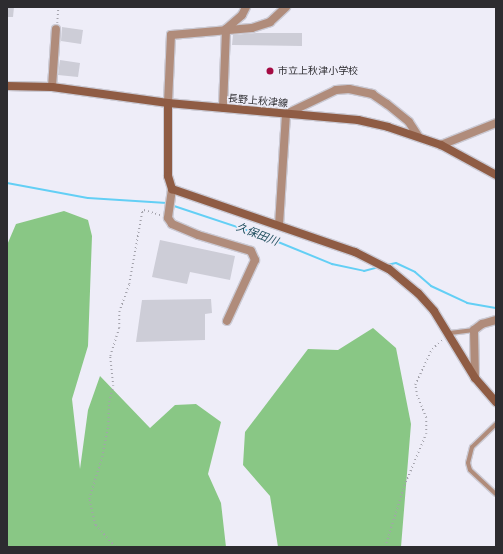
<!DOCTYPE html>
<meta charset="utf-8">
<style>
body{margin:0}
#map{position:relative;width:503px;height:554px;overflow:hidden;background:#eeedf8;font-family:"Roboto Condensed","Noto Sans JP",sans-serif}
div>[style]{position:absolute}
.forest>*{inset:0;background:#89c785}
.stream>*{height:2px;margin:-1px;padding:0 1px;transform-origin:1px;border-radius:1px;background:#63cff5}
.building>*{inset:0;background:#cdcdd7}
.path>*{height:1.5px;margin-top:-0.75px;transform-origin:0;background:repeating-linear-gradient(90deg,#a3a2ab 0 1px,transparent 0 4px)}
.roads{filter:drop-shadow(1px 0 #cbcad4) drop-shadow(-1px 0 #cbcad4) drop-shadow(0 1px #cbcad4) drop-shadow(0 -1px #cbcad4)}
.lane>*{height:4px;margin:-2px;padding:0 2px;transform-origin:2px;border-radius:2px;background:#b08c7b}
.street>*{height:8px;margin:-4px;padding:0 4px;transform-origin:4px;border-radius:4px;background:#b08c7b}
.secondary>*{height:8px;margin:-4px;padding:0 4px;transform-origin:4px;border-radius:4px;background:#8f5c44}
.dots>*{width:11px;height:11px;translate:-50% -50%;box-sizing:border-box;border:2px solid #eeedf8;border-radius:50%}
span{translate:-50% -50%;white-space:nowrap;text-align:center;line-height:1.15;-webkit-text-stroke:3px #eeedf8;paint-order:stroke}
.poi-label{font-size:10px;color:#2d2c30}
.left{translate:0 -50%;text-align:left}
.street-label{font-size:10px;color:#2d2c30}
.water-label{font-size:11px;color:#1e4d5d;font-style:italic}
.frame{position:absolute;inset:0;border:8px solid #2d2c30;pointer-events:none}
</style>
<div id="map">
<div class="forest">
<i style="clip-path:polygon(64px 211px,88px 220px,92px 236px,88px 346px,72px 399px,80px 469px,88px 410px,100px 376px,150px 428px,175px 405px,196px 404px,221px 422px,208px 474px,221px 503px,226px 547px,7px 547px,7px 245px,16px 224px)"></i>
<i style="clip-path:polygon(373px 328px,396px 348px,411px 424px,401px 547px,278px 547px,270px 496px,243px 465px,245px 432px,308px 349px,338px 350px)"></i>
</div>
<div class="stream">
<i style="left:7px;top:183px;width:82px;rotate:10.5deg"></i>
<i style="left:88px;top:198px;width:79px;rotate:3.6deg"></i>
<i style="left:171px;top:205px;width:95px;rotate:18.4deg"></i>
<i style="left:261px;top:235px;width:77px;rotate:22.2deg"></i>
<i style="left:332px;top:264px;width:33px;rotate:12deg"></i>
<i style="left:364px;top:271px;width:16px;rotate:-15deg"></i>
<i style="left:387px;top:265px;width:9px;rotate:-13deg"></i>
<i style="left:396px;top:263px;width:21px;rotate:25deg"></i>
<i style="left:415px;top:272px;width:21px;rotate:41deg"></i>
<i style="left:431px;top:286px;width:40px;rotate:25deg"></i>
<i style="left:467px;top:303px;width:29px;rotate:10deg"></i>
</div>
<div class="building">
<i style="clip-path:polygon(7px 7px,14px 7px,13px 17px,7px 17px)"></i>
<i style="clip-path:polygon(62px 27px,83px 30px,81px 44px,61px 41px)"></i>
<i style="clip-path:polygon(256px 33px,302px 33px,302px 46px,232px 45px,233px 35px)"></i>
<i style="clip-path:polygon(60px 60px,80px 63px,78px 77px,58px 75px)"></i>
<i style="clip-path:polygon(160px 240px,235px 256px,230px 280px,190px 272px,187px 284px,152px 277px)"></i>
<i style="clip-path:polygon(211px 299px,212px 313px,205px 314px,205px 340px,136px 342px,142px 300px)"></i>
</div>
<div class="path">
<i style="left:57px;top:23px;width:16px;rotate:-86deg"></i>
<i style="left:115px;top:547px;width:30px;rotate:-132deg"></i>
<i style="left:95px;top:525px;width:27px;rotate:-103deg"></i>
<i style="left:89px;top:499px;width:44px;rotate:-72.8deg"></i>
<i style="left:102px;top:457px;width:32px;rotate:-79deg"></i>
<i style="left:108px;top:426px;width:24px;rotate:-88deg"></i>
<i style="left:109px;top:402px;width:16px;rotate:-76deg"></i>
<i style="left:113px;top:386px;width:30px;rotate:-96deg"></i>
<i style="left:110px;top:356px;width:29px;rotate:-72deg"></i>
<i style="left:119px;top:328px;width:16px;rotate:-90deg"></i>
<i style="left:119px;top:312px;width:30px;rotate:-70deg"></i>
<i style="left:129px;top:284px;width:73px;rotate:-79.8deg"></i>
<i style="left:142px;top:212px;width:3px;rotate:-45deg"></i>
<i style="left:144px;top:210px;width:17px;rotate:17deg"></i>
<i style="left:385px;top:547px;width:64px;rotate:-72.7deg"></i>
<i style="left:404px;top:486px;width:56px;rotate:-67.1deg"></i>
<i style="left:426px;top:434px;width:16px;rotate:-90deg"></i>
<i style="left:426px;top:418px;width:24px;rotate:-112deg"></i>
<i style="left:417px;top:396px;width:11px;rotate:-100deg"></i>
<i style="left:415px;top:385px;width:40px;rotate:-65deg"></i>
<i style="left:432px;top:349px;width:15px;rotate:-42deg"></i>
</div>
<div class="roads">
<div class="lane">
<i style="left:450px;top:333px;width:24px;rotate:-7deg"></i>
<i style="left:496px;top:424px;width:33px;rotate:136deg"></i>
<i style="left:472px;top:447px;width:16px;rotate:104deg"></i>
<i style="left:468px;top:463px;width:7px;rotate:74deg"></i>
<i style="left:470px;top:470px;width:35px;rotate:43deg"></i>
</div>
<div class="street">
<i style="left:52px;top:87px;width:58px;rotate:-86.1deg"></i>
<i style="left:168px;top:103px;width:68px;rotate:-87.5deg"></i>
<i style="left:171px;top:35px;width:81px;rotate:-4.9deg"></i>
<i style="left:252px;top:28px;width:19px;rotate:-18deg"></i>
<i style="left:270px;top:22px;width:22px;rotate:-43deg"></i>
<i style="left:223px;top:108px;width:79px;rotate:-87.8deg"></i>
<i style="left:226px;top:29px;width:21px;rotate:-41deg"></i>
<i style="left:242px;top:15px;width:9px;rotate:-63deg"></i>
<i style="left:441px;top:145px;width:59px;rotate:-21.8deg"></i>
<i style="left:172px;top:189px;width:29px;rotate:98deg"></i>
<i style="left:168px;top:218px;width:7px;rotate:56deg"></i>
<i style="left:172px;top:224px;width:28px;rotate:23deg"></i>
<i style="left:198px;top:235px;width:55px;rotate:16.8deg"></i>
<i style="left:251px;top:251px;width:10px;rotate:66deg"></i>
<i style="left:255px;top:260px;width:67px;rotate:114.7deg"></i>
<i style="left:279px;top:225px;width:111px;rotate:-86.4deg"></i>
<i style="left:286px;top:114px;width:55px;rotate:-25.6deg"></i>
<i style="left:336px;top:90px;width:13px;rotate:-4deg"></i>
<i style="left:349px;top:89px;width:24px;rotate:12deg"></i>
<i style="left:372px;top:94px;width:18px;rotate:34deg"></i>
<i style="left:387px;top:104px;width:28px;rotate:39deg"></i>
<i style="left:409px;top:122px;width:17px;rotate:57deg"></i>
<i style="left:475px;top:378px;width:48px;rotate:-91.2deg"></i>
<i style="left:474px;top:330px;width:10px;rotate:-37deg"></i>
<i style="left:482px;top:324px;width:15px;rotate:-16deg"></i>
</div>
<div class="secondary">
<i style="left:7px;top:86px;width:45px;rotate:1.3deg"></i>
<i style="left:52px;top:87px;width:117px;rotate:7.9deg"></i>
<i style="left:168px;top:103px;width:191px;rotate:5.1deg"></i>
<i style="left:358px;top:120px;width:31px;rotate:13deg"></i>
<i style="left:388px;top:127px;width:56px;rotate:18.8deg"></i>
<i style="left:441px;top:145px;width:63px;rotate:28.6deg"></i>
<i style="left:168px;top:103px;width:73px;rotate:90deg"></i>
<i style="left:168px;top:176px;width:14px;rotate:73deg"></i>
<i style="left:172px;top:189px;width:194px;rotate:19deg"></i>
<i style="left:355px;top:252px;width:38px;rotate:27deg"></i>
<i style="left:389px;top:269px;width:38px;rotate:40deg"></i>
<i style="left:418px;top:293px;width:24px;rotate:48deg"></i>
<i style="left:434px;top:311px;width:79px;rotate:58.5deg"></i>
<i style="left:475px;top:378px;width:32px;rotate:49deg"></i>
</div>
</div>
<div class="dots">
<i style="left:270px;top:71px;background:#a40b43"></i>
</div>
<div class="poi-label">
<span class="left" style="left:278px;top:71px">市立上秋津小学校</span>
</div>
<div class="street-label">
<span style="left:258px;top:101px;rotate:5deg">長野上秋津線</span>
</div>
<div class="water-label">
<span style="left:257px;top:235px;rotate:21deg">久保田川</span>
</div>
<div class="frame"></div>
</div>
